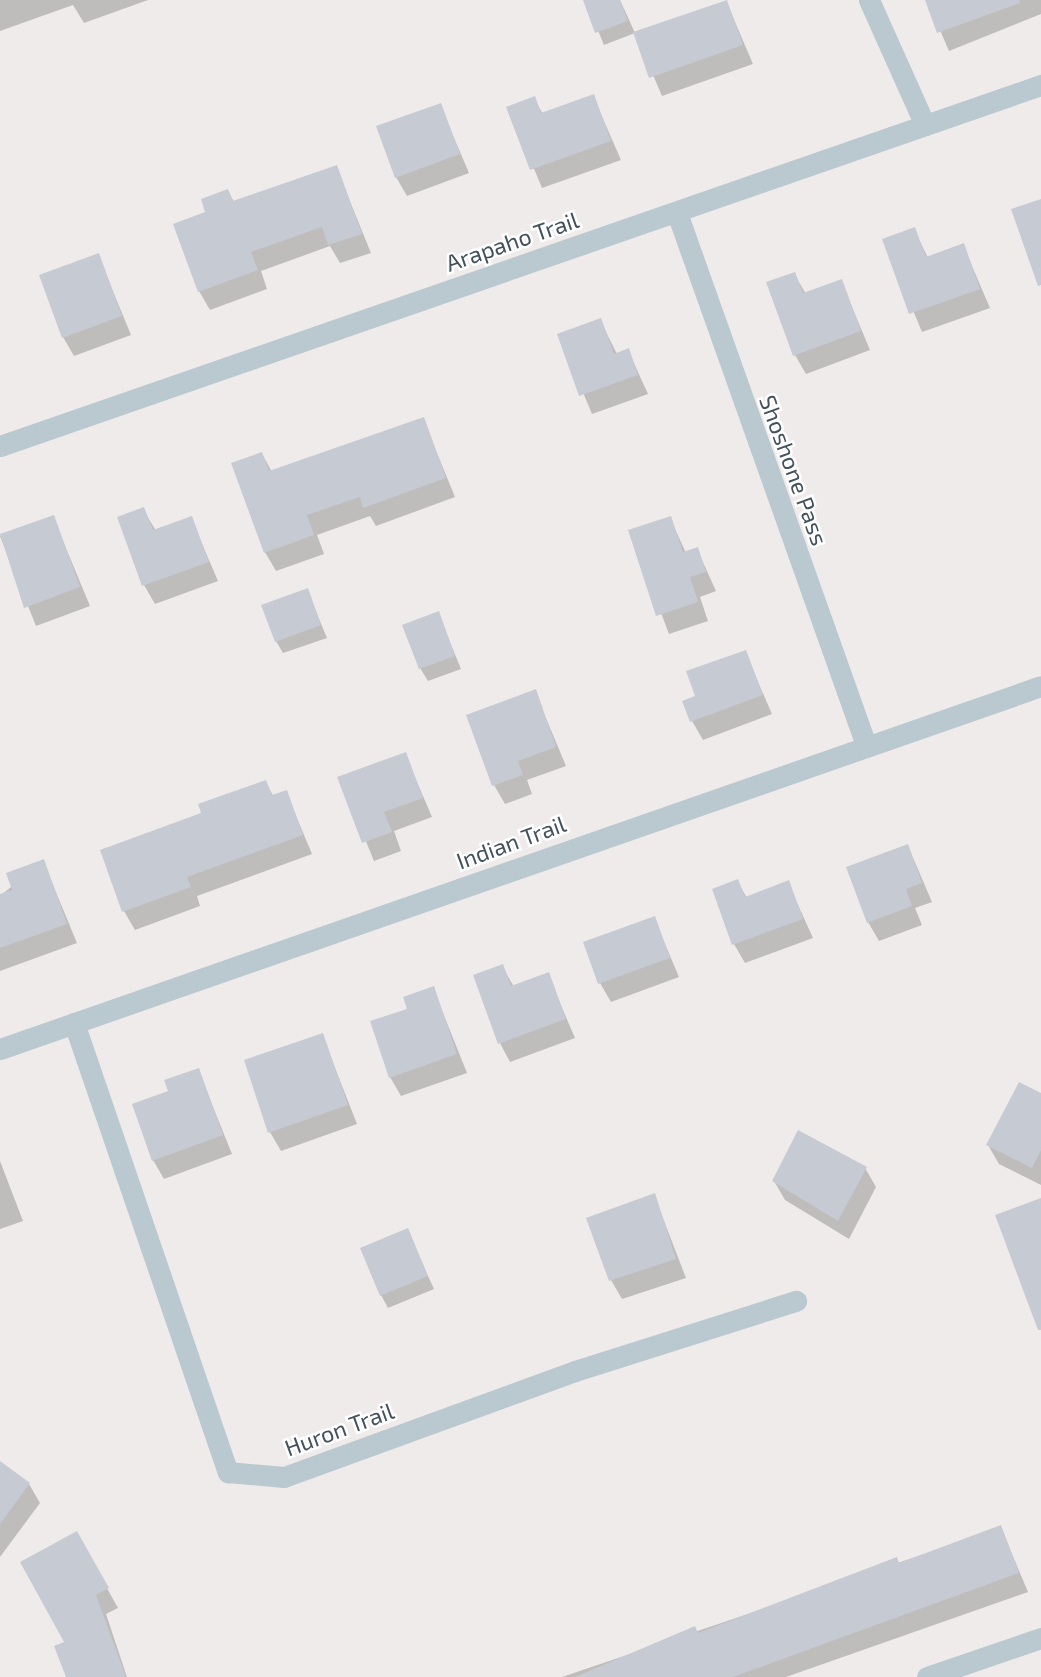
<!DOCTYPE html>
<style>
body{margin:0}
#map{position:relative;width:1041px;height:1677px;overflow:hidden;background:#efebeb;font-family:"Exo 2",sans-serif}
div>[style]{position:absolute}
.shadow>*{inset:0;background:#0003}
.building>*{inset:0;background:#c6cad2}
.street>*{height:21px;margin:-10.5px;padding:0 10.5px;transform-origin:10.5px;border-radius:10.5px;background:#bac8d0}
span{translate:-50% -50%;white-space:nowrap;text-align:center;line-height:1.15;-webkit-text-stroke:5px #fff;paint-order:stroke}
.street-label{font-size:23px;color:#42515b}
</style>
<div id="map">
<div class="shadow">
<i style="clip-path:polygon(0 0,148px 0,84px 23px,73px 5px,0 31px)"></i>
<i style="clip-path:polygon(598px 0,620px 0,635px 33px,604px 45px,587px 4px)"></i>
<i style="clip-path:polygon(927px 0,1041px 0,1041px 14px,949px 51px)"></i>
<i style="clip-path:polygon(726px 1px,753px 64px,662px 96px,635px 33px)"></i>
<i style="clip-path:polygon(593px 96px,621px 160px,542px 188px,509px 108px,534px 99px,543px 114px)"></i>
<i style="clip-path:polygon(440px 105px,469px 173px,407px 196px,396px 177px)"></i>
<i style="clip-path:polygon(336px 167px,371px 253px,340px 263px,330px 246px,261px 271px,267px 289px,210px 310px,199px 291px,208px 213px,228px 191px,234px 202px)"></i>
<i style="clip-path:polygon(914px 229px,928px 258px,963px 245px,990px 308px,922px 332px,884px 240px)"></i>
<i style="clip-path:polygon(98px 255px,131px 335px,74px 356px,63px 337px)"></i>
<i style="clip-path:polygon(794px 274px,806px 294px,841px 281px,870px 350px,806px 374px,795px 355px)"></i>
<i style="clip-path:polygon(600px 320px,617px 354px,628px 350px,648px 394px,592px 414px,559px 335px)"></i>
<i style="clip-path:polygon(423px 419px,455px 497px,376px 526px,370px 516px,317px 535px,324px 554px,276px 571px,265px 552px,262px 454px,272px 472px)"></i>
<i style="clip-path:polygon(143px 509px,156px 531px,191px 518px,218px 581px,155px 604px,144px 585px)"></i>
<i style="clip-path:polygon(53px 517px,90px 606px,36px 626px,0 536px)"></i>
<i style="clip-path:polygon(670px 518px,686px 553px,697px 549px,716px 591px,700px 597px,708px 621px,669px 634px,630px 531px)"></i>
<i style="clip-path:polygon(307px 590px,327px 638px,283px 653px,276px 641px)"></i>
<i style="clip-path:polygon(438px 613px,461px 669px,428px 681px,420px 668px)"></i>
<i style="clip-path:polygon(745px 652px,772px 714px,703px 740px,692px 721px,697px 697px)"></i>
<i style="clip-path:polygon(535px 692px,566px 766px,527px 780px,532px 794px,505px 804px,494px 785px)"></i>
<i style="clip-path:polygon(405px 754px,432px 817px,394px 831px,401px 851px,374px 861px,340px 778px)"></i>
<i style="clip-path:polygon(265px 782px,274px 797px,286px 792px,312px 854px,197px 896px,200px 906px,135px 930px,124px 911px,203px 814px)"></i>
<i style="clip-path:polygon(908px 846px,932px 902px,915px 908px,922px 925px,879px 941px,868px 922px)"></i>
<i style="clip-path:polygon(43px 861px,77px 943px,0 971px,0 896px)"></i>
<i style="clip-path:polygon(737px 881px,747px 898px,788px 883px,813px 938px,745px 963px,734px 944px)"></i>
<i style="clip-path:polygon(654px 918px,679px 977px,611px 1002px,600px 983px)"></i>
<i style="clip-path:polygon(502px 966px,514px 987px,548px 975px,575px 1038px,510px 1062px,500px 1043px)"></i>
<i style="clip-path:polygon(433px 988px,467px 1073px,401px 1096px,390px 1077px,409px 1010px)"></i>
<i style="clip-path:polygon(322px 1035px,357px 1124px,281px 1151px,270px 1132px)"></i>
<i style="clip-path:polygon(198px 1070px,232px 1154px,164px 1179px,153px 1160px,170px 1092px)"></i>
<i style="clip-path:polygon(1041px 1095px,1041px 1185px,999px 1164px,988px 1145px)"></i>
<i style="clip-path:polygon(0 1161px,23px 1221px,0 1229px)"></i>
<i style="clip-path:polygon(865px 1168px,876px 1187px,849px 1239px,785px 1200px,774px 1181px)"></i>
<i style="clip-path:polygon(654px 1195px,686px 1278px,622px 1299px,611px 1280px)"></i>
<i style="clip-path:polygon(407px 1230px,434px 1289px,388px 1308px,381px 1295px)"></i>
<i style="clip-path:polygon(0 1463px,29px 1484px,40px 1503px,0 1557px)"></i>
<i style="clip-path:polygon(1001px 1528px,1028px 1592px,786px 1677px,562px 1677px)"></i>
<i style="clip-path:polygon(76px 1533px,118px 1608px,106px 1614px,127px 1677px,68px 1677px)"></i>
</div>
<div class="building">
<i style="clip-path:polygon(583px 0,620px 0,628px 21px,595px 33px)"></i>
<i style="clip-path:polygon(727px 0,743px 45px,649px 78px,633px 32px)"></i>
<i style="clip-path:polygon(925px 0,1019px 0,1020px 3px,937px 33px)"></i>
<i style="clip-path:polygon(594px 94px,611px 141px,530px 170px,506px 107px,535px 96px,541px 113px)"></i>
<i style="clip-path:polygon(441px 103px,460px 154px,395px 178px,376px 126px)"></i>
<i style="clip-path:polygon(337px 165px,362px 234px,328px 245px,322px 227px,251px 252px,258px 270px,198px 292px,173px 224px,205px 212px,201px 199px,228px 189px,233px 201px)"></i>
<i style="clip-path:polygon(1041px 199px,1041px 285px,1038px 286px,1011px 209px)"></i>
<i style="clip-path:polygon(915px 227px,926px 257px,964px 243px,980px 289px,909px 314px,882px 239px)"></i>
<i style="clip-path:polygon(99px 253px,122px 316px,62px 338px,39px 275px)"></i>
<i style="clip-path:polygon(795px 272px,803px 293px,842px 279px,861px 331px,793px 356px,766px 282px)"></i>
<i style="clip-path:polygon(601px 318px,614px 354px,629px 348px,638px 375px,579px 396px,557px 334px)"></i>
<i style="clip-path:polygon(424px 417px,446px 478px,363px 508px,360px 497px,307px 515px,314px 535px,264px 553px,231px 463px,262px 452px,269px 471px)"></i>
<i style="clip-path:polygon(144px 507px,153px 530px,192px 516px,209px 562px,142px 586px,117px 517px)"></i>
<i style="clip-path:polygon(54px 515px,80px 587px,24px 608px,0 534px)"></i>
<i style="clip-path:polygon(671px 516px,683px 552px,698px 547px,706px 572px,690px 577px,698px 602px,656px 616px,628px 530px)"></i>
<i style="clip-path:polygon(308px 588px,321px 625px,275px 642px,261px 605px)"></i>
<i style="clip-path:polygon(439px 611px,455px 656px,419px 669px,402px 625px)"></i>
<i style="clip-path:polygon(746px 650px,763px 695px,690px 722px,682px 701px,695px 696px,686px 671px)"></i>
<i style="clip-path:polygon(536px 689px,556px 747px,518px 761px,523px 775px,492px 786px,466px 715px)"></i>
<i style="clip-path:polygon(406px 752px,423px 798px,384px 812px,392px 832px,362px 843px,337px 777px)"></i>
<i style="clip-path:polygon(266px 780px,272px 795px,287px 790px,303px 835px,187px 877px,191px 887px,122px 912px,100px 850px,201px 813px,198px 804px)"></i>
<i style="clip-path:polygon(908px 844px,922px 883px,906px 889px,912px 906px,867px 923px,846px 867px)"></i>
<i style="clip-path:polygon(44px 859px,67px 924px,0 948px,0 894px,12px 890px,6px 873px)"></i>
<i style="clip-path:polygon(738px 879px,745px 897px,789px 880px,803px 919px,732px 945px,712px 889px)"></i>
<i style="clip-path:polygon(655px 916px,670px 958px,598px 984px,583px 942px)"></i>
<i style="clip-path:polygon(503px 964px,511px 986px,549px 972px,566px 1019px,498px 1044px,473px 975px)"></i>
<i style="clip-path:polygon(434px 986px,457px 1054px,389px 1078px,370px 1021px,407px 1009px,403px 997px)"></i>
<i style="clip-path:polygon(323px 1033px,348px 1105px,268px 1133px,244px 1060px)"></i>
<i style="clip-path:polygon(199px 1068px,223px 1135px,152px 1161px,132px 1104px,168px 1091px,164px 1080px)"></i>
<i style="clip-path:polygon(1019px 1082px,1041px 1093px,1041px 1150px,1032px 1168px,986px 1145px)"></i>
<i style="clip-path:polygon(798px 1130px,867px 1167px,838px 1221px,772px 1181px)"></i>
<i style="clip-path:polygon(655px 1193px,676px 1259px,609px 1281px,586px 1218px)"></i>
<i style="clip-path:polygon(1041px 1198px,1041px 1330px,1038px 1330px,995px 1215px)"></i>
<i style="clip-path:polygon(408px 1228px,428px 1276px,380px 1296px,360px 1248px)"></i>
<i style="clip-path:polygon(0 1461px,30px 1483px,0 1524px)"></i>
<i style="clip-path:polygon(1001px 1525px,1019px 1573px,733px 1677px,575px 1677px,695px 1626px,698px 1633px,897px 1557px,899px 1563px)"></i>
<i style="clip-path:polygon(77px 1531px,109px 1588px,96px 1595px,126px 1677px,66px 1677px,54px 1646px,64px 1642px,20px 1562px)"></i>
</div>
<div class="street">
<i style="left:869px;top:0;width:137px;rotate:65.9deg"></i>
<i style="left:677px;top:213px;width:565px;rotate:70.44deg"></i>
<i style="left:0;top:446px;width:1102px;rotate:-19.13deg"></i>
<i style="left:74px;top:1023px;width:475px;rotate:71.1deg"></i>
<i style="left:228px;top:1472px;width:56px;rotate:5.1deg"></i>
<i style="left:284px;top:1477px;width:310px;rotate:-20deg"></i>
<i style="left:575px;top:1371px;width:232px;rotate:-17.6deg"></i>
<i style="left:0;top:1049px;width:1102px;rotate:-19.22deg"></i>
<i style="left:927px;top:1677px;width:120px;rotate:-18.9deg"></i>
</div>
<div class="street-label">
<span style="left:512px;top:241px;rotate:-19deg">Arapaho Trail</span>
<span style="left:794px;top:470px;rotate:70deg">Shoshone Pass</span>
<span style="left:511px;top:842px;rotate:-20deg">Indian Trail</span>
<span style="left:339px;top:1429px;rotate:-20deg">Huron Trail</span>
</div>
</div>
